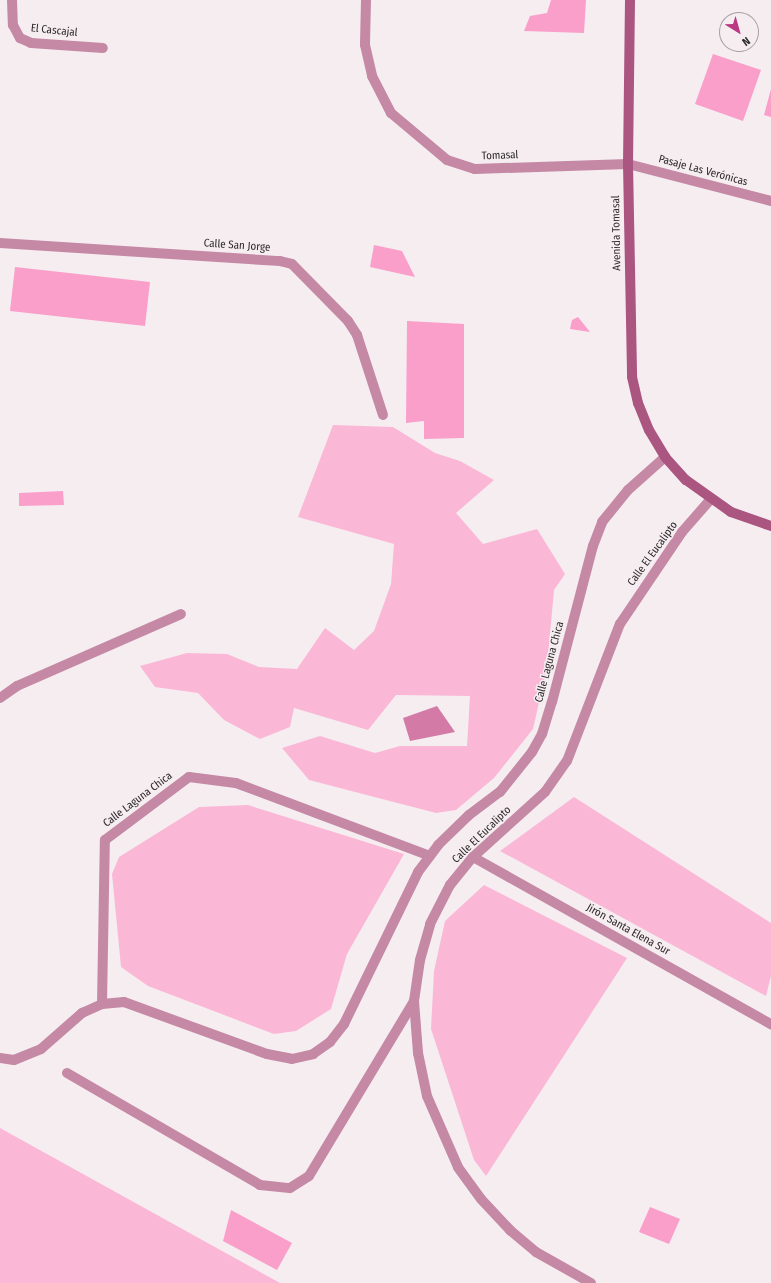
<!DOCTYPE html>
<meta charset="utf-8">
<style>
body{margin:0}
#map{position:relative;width:771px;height:1283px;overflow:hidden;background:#f6edf1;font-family:"Fira Sans Condensed",sans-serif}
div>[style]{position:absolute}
.green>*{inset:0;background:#fab8d6}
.water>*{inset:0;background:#d37ba6}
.building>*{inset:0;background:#fa9eca}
.street>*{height:10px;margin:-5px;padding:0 5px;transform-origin:5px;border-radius:5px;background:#c589a5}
.secondary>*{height:10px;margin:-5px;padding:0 5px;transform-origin:5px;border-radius:5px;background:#ab5581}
span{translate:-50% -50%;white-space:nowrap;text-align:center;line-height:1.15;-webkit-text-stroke:3px #f6edf1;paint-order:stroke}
.street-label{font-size:11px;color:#2e2b2c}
.north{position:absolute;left:719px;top:12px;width:40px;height:40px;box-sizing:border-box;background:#f6edf1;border:1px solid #a69fa2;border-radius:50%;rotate:143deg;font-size:11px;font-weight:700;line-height:16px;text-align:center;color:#2e2b2c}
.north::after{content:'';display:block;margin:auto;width:14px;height:18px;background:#bb3982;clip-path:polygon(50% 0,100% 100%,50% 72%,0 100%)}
</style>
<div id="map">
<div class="green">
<i style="clip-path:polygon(333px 425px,393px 427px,435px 453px,460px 461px,494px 480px,456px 513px,483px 544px,537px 529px,565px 574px,554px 590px,547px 667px,533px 729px,494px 778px,456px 810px,436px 813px,309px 780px,282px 748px,320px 736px,375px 753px,400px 746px,467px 746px,470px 696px,396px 695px,368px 730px,294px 708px,290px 727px,260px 739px,224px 720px,198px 693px,155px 687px,140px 666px,187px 653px,227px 654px,259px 667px,297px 669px,325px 628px,354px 650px,374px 631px,391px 584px,394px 544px,298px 517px)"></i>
<i style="clip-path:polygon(574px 797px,771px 923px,771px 976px,766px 996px,500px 851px)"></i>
<i style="clip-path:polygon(248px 805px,404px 854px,347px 954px,331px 1009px,296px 1031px,274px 1034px,148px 986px,121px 967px,112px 874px,119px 857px,199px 807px)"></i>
<i style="clip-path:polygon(484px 885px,627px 958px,486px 1176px,474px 1160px,431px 1029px,434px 971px,445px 921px)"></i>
<i style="clip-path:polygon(0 1128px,280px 1283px,0 1283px)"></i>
</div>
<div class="water">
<i style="clip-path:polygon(437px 706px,455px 732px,410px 741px,403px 718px)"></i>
</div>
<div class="building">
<i style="clip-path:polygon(551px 0,586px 0,584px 33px,524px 31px,530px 16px,547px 13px)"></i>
<i style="clip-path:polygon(713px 54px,761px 70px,743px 121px,695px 104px)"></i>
<i style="clip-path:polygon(771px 89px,771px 117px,764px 115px)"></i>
<i style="clip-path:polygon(374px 245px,402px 251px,415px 277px,370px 267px)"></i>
<i style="clip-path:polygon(15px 267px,150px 282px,145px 326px,10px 311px)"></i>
<i style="clip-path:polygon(578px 317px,590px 332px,570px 329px,572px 320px)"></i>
<i style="clip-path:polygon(407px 321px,464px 324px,464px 438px,424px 439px,424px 421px,406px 423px)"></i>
<i style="clip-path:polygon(63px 491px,64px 505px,19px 506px,19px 493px)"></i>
<i style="clip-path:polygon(650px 1207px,680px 1219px,669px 1244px,639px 1232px)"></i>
<i style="clip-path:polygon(231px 1210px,292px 1243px,277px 1270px,223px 1241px)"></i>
</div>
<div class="street">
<i style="left:12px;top:0;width:25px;rotate:88deg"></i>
<i style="left:13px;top:25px;width:15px;rotate:62deg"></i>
<i style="left:20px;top:38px;width:12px;rotate:24deg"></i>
<i style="left:31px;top:43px;width:72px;rotate:4deg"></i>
<i style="left:366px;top:0;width:45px;rotate:91.3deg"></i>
<i style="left:365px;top:45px;width:32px;rotate:77deg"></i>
<i style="left:372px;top:76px;width:42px;rotate:62.8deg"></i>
<i style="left:391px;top:113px;width:73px;rotate:40deg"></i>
<i style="left:447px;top:160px;width:29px;rotate:18deg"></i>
<i style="left:475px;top:169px;width:153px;rotate:-1.9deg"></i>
<i style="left:628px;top:164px;width:148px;rotate:14.5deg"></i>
<i style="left:0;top:243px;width:281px;rotate:3.7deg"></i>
<i style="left:280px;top:261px;width:12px;rotate:14deg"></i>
<i style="left:292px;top:264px;width:80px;rotate:45.5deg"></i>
<i style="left:348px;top:321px;width:17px;rotate:57deg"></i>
<i style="left:357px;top:335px;width:84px;rotate:72deg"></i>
<i style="left:0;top:698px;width:21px;rotate:-35deg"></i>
<i style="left:17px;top:686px;width:179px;rotate:-23.7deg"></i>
<i style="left:473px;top:857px;width:342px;rotate:29.3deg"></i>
<i style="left:102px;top:1004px;width:164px;rotate:-89deg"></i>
<i style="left:105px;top:840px;width:105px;rotate:-36.9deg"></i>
<i style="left:189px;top:777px;width:47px;rotate:7.3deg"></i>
<i style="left:236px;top:783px;width:207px;rotate:20.6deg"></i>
<i style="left:0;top:1058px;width:14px;rotate:8deg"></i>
<i style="left:14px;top:1060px;width:29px;rotate:-22deg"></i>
<i style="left:41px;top:1049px;width:55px;rotate:-41.3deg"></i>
<i style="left:82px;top:1013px;width:22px;rotate:-24deg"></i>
<i style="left:102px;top:1004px;width:22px;rotate:-5deg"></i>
<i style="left:124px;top:1002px;width:152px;rotate:20deg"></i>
<i style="left:267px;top:1054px;width:25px;rotate:11deg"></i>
<i style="left:292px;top:1059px;width:22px;rotate:-13deg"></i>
<i style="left:313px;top:1054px;width:21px;rotate:-35deg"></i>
<i style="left:330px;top:1042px;width:23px;rotate:-52deg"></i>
<i style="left:344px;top:1024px;width:169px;rotate:-64deg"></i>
<i style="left:418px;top:872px;width:34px;rotate:-53deg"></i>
<i style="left:438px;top:845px;width:43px;rotate:-44.1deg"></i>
<i style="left:469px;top:815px;width:39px;rotate:-37deg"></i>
<i style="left:500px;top:792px;width:51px;rotate:-51.3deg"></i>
<i style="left:532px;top:752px;width:21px;rotate:-61deg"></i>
<i style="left:542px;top:734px;width:34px;rotate:-73deg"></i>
<i style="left:552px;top:702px;width:161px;rotate:-75.3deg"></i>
<i style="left:593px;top:546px;width:26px;rotate:-69deg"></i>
<i style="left:602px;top:522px;width:41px;rotate:-50.9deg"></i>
<i style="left:628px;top:490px;width:50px;rotate:-41.7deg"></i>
<i style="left:67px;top:1073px;width:223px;rotate:30.1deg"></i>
<i style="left:260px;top:1185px;width:30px;rotate:6deg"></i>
<i style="left:290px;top:1188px;width:22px;rotate:-32deg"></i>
<i style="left:309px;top:1176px;width:204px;rotate:-59deg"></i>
<i style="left:591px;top:1283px;width:63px;rotate:-150.6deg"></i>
<i style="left:536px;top:1252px;width:34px;rotate:-140deg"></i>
<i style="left:510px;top:1230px;width:42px;rotate:-133.1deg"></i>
<i style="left:481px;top:1199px;width:39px;rotate:-126deg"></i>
<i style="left:458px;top:1167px;width:77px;rotate:-113.6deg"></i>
<i style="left:427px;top:1096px;width:44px;rotate:-101.8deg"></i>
<i style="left:418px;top:1053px;width:52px;rotate:-94.4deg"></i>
<i style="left:414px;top:1001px;width:41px;rotate:-81.7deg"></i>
<i style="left:420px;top:960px;width:37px;rotate:-74deg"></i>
<i style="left:430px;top:924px;width:44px;rotate:-62.9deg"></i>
<i style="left:450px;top:885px;width:36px;rotate:-51deg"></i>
<i style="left:473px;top:857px;width:97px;rotate:-42.1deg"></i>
<i style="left:545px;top:792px;width:38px;rotate:-55deg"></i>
<i style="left:567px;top:761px;width:147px;rotate:-68.9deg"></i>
<i style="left:620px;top:624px;width:111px;rotate:-56deg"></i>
<i style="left:682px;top:532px;width:43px;rotate:-48.8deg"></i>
</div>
<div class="secondary">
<i style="left:630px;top:0;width:164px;rotate:90.7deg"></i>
<i style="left:628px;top:164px;width:213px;rotate:88.9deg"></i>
<i style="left:632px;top:377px;width:27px;rotate:77deg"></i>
<i style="left:638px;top:403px;width:29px;rotate:68deg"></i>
<i style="left:649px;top:430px;width:31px;rotate:59deg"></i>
<i style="left:665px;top:457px;width:31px;rotate:48deg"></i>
<i style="left:686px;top:480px;width:55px;rotate:35.4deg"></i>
<i style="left:731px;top:512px;width:42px;rotate:19.3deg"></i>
</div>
<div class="street-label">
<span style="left:54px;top:31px;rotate:6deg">El Cascajal</span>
<span style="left:500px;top:156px;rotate:-2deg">Tomasal</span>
<span style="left:703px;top:171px;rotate:15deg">Pasaje Las Verónicas</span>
<span style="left:617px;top:233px;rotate:-91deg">Avenida Tomasal</span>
<span style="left:237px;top:246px;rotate:4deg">Calle San Jorge</span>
<span style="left:653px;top:554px;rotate:-54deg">Calle El Eucalipto</span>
<span style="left:550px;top:662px;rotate:-75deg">Calle Laguna Chica</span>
<span style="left:138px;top:800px;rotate:-37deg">Calle Laguna Chica</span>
<span style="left:482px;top:835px;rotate:-44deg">Calle El Eucalipto</span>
<span style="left:628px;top:930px;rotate:29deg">Jirón Santa Elena Sur</span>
</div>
<div class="north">N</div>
</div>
